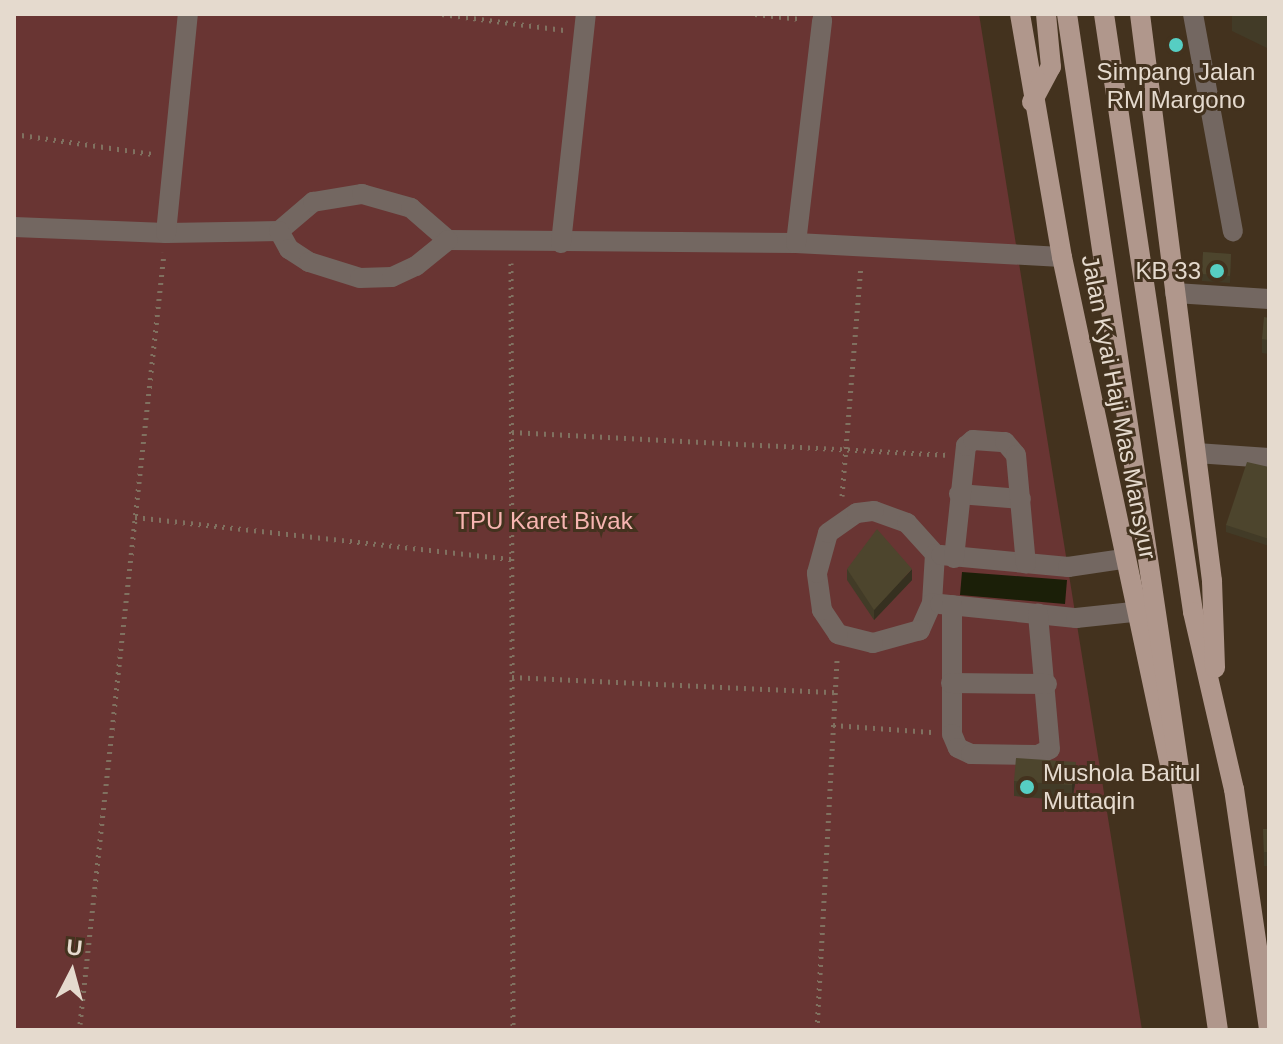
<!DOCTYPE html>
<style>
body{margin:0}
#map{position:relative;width:1283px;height:1044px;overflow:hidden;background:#43321e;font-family:Helvetica,sans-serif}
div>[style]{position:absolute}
.green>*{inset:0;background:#693533}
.water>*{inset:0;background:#1b1f08}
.path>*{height:5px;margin-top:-2.5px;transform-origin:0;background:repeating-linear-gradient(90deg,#807160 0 2px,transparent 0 8px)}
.minor>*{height:20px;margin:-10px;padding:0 10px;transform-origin:10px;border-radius:10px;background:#736761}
.major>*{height:20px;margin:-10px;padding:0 10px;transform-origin:10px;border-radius:10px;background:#b0978c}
.wall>*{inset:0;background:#423b27}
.shaded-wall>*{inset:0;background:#363020}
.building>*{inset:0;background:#4d452d}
.dots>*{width:22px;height:22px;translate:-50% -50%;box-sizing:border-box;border:4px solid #43321e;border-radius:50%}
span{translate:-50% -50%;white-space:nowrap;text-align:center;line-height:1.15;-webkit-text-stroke:6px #43321e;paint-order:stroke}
.poi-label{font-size:24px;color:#e5dace}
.right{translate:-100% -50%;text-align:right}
.left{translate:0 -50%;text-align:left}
.street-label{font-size:24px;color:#e5dace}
.park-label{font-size:24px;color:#f7b5b1}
.frame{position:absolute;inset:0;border:16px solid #e5dace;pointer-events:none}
.north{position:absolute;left:32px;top:932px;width:80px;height:80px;-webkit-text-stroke:6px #43321e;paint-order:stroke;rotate:6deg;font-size:22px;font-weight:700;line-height:32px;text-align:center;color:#e5dace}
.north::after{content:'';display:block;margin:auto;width:28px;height:36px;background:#e5dace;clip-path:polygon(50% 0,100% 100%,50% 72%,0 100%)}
</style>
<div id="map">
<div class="green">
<i style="clip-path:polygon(14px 14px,979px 14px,1142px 1030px,14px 1030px)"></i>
</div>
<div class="water">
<i style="clip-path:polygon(962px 572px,1067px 580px,1065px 604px,960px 595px)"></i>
</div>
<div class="path">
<i style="left:442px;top:14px;width:123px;rotate:7.5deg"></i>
<i style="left:755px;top:14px;width:46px;rotate:6.2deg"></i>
<i style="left:14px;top:134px;width:140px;rotate:8.2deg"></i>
<i style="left:511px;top:263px;width:767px;rotate:89.85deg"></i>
<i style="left:512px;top:432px;width:434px;rotate:3deg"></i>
<i style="left:842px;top:496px;width:230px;rotate:-85.3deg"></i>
<i style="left:135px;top:517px;width:379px;rotate:6.4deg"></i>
<i style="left:512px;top:677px;width:323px;rotate:2.7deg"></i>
<i style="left:833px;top:725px;width:99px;rotate:4deg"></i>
<i style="left:80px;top:1024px;width:776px;rotate:-83.78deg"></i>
<i style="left:817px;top:1030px;width:376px;rotate:-86.9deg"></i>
</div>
<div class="minor">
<i style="left:1193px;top:14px;width:221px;rotate:79.6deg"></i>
<i style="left:14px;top:227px;width:152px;rotate:2.3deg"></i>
<i style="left:166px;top:233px;width:113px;rotate:-1deg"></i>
<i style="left:279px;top:231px;width:45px;rotate:-40.5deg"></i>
<i style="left:313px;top:202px;width:50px;rotate:-9.3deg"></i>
<i style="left:362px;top:194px;width:51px;rotate:15.9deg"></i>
<i style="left:411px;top:208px;width:49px;rotate:40.9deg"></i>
<i style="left:448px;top:240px;width:348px;rotate:0.5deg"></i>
<i style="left:796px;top:243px;width:266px;rotate:3deg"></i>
<i style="left:279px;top:231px;width:21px;rotate:61deg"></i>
<i style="left:289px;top:249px;width:24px;rotate:33deg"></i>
<i style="left:309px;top:262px;width:53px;rotate:17.4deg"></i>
<i style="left:360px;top:278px;width:32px;rotate:-2deg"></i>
<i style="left:392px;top:277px;width:26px;rotate:-25deg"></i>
<i style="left:416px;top:266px;width:41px;rotate:-39.1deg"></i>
<i style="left:166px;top:233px;width:220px;rotate:-84.3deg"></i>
<i style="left:561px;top:243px;width:230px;rotate:-83.8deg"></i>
<i style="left:796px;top:243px;width:224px;rotate:-83.3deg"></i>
<i style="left:1175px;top:293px;width:94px;rotate:3.7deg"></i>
<i style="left:1196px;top:453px;width:73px;rotate:3.9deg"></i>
<i style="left:959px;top:494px;width:62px;rotate:4.6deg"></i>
<i style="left:874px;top:511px;width:35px;rotate:20deg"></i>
<i style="left:907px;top:523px;width:42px;rotate:47.9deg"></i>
<i style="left:935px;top:554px;width:49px;rotate:93.5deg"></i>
<i style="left:932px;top:603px;width:30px;rotate:114deg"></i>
<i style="left:920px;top:630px;width:49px;rotate:164.5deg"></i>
<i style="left:873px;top:643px;width:36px;rotate:-166deg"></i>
<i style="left:838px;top:634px;width:29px;rotate:-124deg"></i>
<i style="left:822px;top:610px;width:37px;rotate:-98deg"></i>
<i style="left:817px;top:573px;width:41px;rotate:-74.6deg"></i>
<i style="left:828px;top:533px;width:35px;rotate:-35deg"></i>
<i style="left:857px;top:513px;width:17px;rotate:-7deg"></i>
<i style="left:941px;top:555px;width:128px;rotate:5.4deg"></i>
<i style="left:1068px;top:567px;width:56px;rotate:-8.3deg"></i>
<i style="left:954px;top:558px;width:113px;rotate:-83.9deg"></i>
<i style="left:966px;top:446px;width:9px;rotate:-41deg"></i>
<i style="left:973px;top:440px;width:32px;rotate:4deg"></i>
<i style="left:1005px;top:442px;width:17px;rotate:50deg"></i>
<i style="left:1016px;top:455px;width:109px;rotate:84.8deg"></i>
<i style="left:940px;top:604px;width:137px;rotate:5.9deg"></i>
<i style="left:1076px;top:618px;width:57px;rotate:-6deg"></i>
<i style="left:952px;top:605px;width:129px;rotate:90deg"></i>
<i style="left:952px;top:734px;width:15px;rotate:67deg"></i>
<i style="left:958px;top:748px;width:14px;rotate:25deg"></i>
<i style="left:971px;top:754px;width:67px;rotate:0.9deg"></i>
<i style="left:1038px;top:755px;width:13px;rotate:-27deg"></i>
<i style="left:1050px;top:749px;width:136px;rotate:-95.1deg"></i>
<i style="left:951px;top:683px;width:96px;rotate:0.6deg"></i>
</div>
<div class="major">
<i style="left:1020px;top:14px;width:247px;rotate:80.2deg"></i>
<i style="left:1062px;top:257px;width:519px;rotate:78deg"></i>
<i style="left:1067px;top:14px;width:1027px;rotate:81.55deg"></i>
<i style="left:1104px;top:14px;width:605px;rotate:81.53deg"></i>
<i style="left:1193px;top:612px;width:182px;rotate:77deg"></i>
<i style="left:1234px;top:789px;width:244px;rotate:81.7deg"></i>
<i style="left:1140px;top:14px;width:572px;rotate:82.76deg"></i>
<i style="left:1212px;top:581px;width:87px;rotate:88deg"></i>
<i style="left:1032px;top:102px;width:40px;rotate:-62deg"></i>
<i style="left:1051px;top:67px;width:53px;rotate:-95.4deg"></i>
</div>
<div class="wall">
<i style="clip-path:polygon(1232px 14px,1269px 14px,1269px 49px,1232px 31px)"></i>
<i style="clip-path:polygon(1203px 252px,1231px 254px,1230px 283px,1202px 281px)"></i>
<i style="clip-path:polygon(1269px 318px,1269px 354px,1262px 353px,1262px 339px)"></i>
<i style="clip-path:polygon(1269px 467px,1269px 546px,1226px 532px,1226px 525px)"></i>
<i style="clip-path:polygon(847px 569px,912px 580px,874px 620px,847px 580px)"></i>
<i style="clip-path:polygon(1076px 778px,1072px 801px,1014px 796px,1014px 781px)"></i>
<i style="clip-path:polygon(1263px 829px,1269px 829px,1269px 866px,1264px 866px)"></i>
</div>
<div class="shaded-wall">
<i style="clip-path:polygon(912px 569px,912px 580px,874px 620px,874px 610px)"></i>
<i style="clip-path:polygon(1076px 762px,1076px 778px,1072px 801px,1072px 785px)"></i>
</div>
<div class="building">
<i style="clip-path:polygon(1203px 252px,1231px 254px,1230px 276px,1202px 274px)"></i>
<i style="clip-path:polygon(1264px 317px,1269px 318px,1269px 340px,1262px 339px)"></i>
<i style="clip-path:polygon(1247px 462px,1269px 467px,1269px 539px,1226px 525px)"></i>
<i style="clip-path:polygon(877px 529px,912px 569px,874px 610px,847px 569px)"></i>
<i style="clip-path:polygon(1016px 758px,1076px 762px,1072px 785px,1014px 781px)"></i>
<i style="clip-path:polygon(1263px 829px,1269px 829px,1269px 852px,1264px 852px)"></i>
</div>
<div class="dots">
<i style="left:1176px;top:45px;background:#56cec3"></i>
<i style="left:1217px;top:271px;background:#56cec3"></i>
<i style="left:1027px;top:787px;background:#56cec3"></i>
</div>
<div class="poi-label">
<span style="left:1176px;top:86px">Simpang Jalan<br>RM Margono</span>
<span class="right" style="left:1201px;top:271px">KB 33</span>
<span class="left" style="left:1043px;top:787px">Mushola Baitul<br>Muttaqin</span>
</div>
<div class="street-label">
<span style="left:1119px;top:407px;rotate:79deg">Jalan Kyai Haji Mas Mansyur</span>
</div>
<div class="park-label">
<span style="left:544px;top:521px">TPU Karet Bivak</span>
</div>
<div class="frame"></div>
<div class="north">U</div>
</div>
